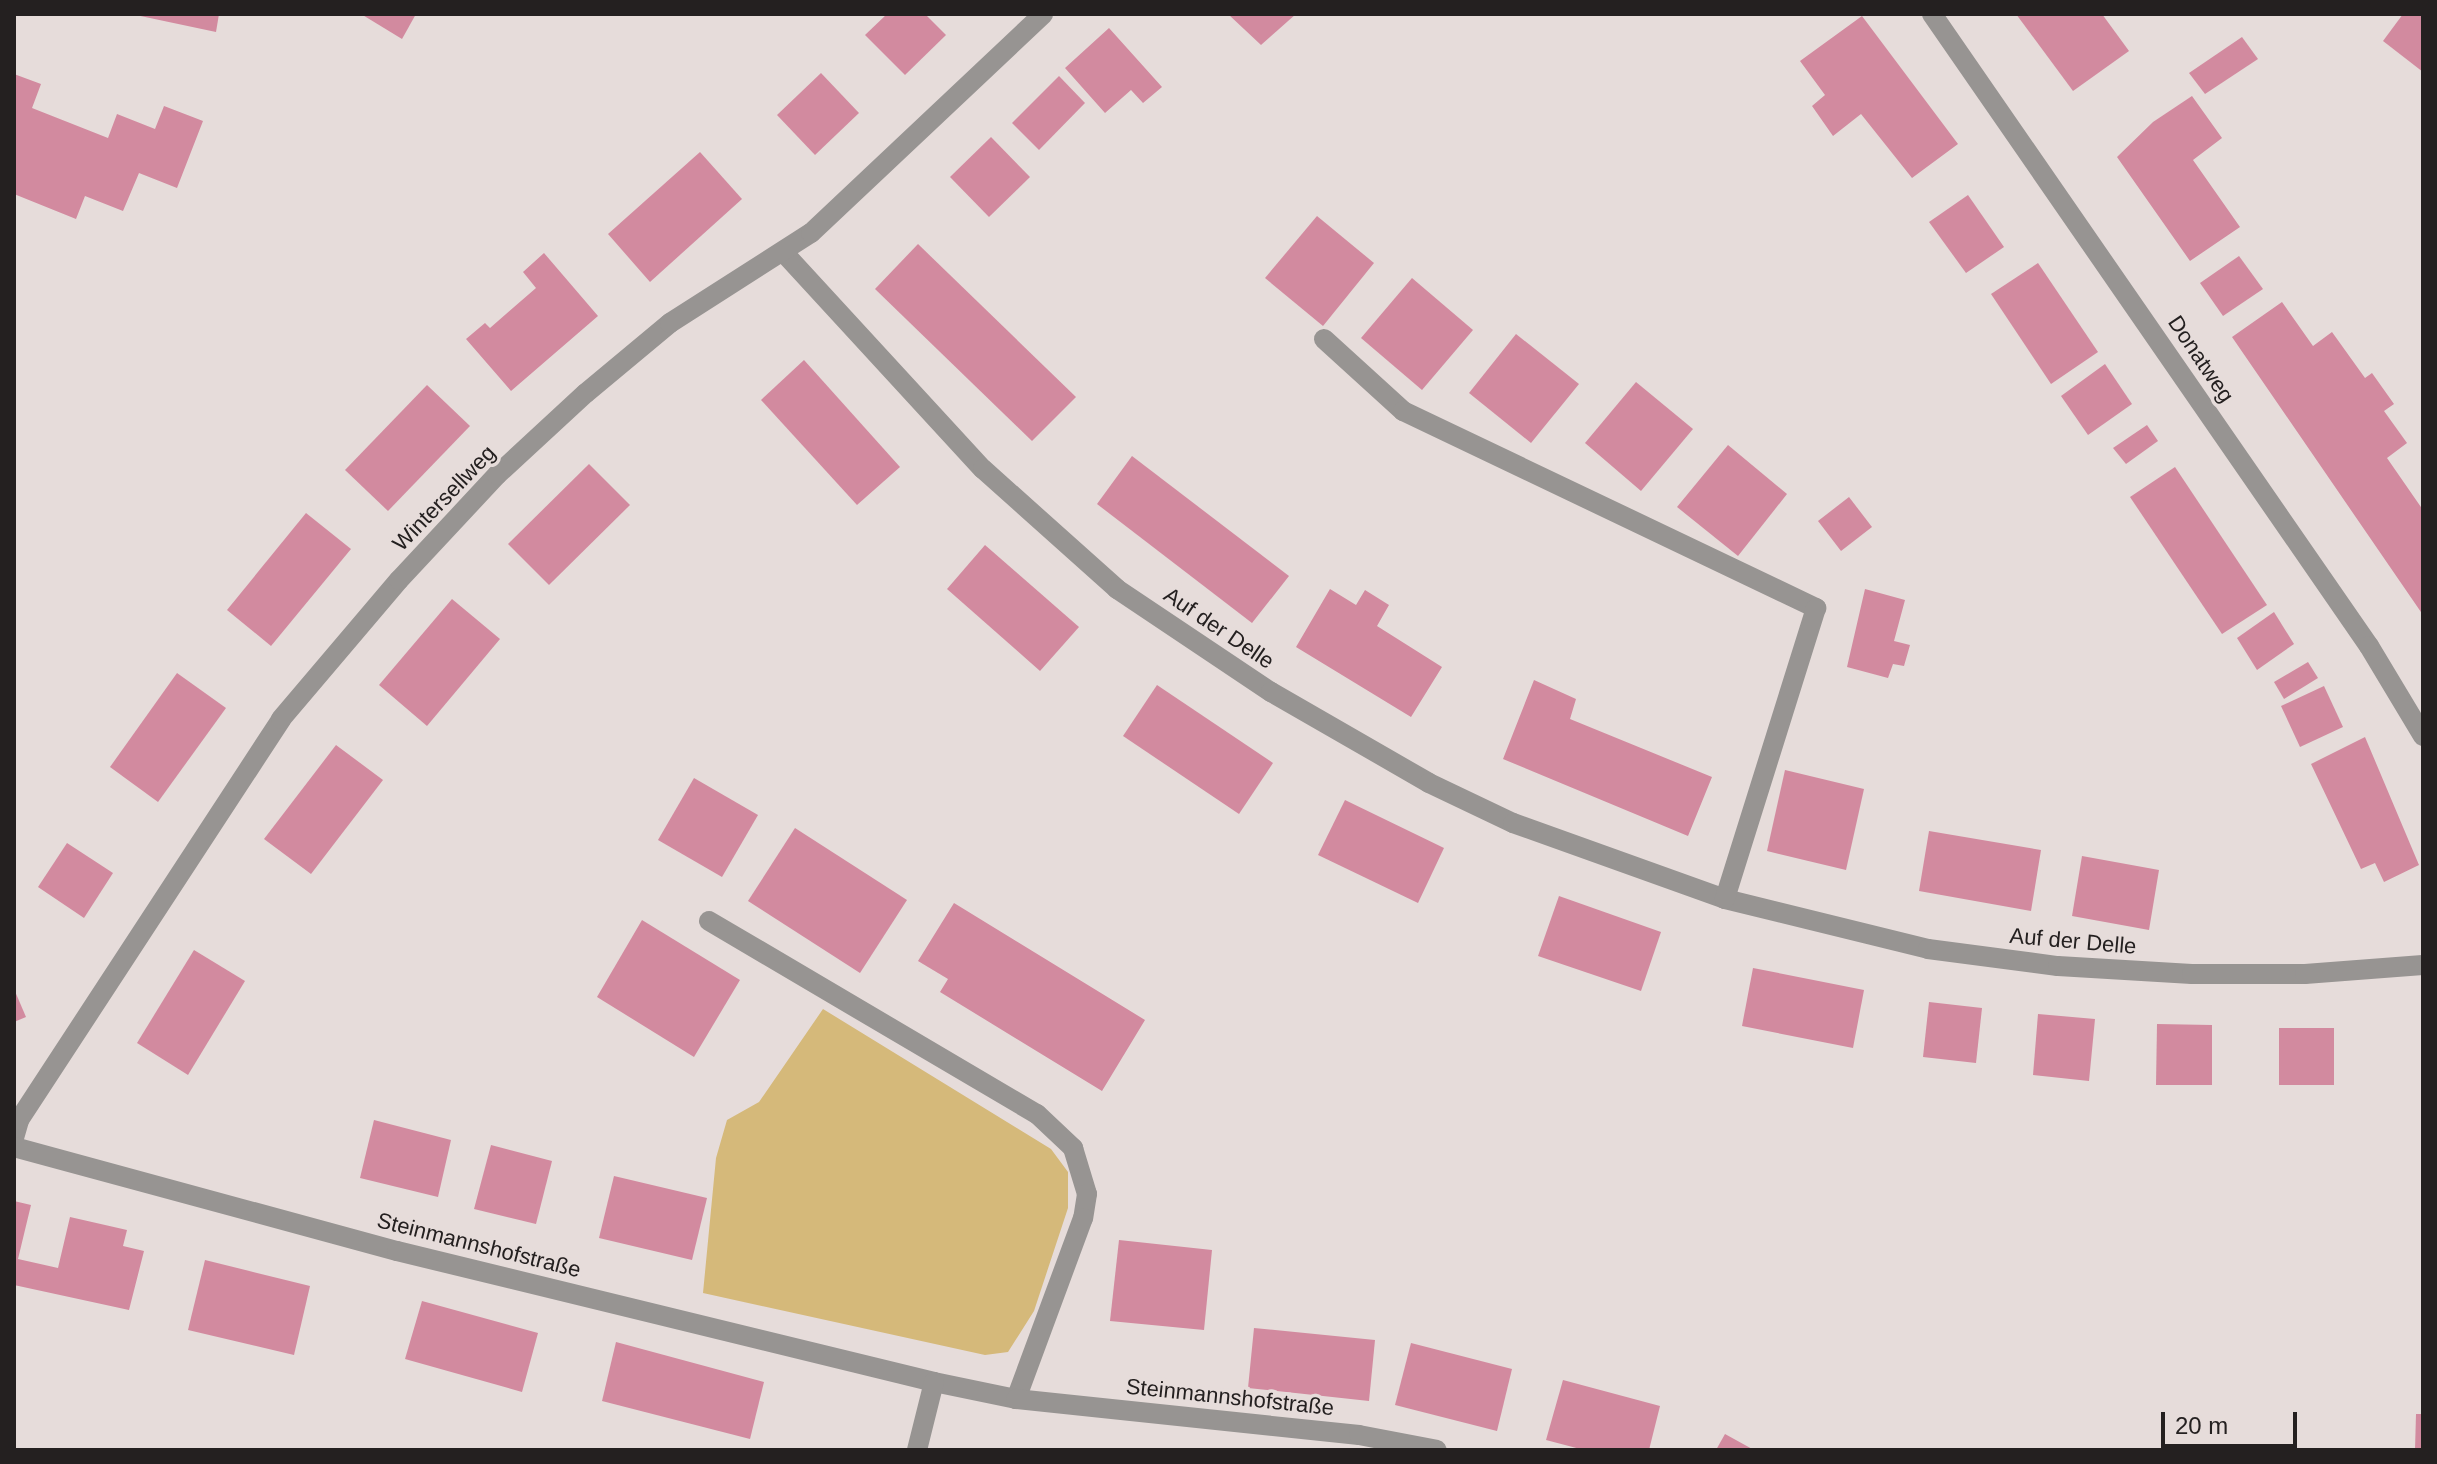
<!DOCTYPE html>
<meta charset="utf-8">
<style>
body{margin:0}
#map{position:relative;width:2437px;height:1464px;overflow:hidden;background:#e6dcda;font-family:Helvetica,sans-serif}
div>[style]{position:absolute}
.green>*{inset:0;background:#d5b97a}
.building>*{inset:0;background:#d28a9f}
.minor>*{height:20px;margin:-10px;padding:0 10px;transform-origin:10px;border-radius:10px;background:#979492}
span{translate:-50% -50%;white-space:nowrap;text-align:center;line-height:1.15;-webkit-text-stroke:7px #e6dcda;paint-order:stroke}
.street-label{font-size:22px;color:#242020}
.frame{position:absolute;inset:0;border:16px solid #242020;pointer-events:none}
.scale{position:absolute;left:2161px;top:1412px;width:136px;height:36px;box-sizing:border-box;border:4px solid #242020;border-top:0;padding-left:10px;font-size:24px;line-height:28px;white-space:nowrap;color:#242020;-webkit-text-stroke:6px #e6dcda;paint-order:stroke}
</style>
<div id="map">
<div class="green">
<i style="clip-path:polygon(823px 1009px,1051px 1149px,1068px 1172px,1068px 1208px,1034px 1311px,1008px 1352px,985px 1355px,703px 1293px,716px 1158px,727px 1120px,759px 1102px)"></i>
</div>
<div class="building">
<i style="clip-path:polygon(131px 14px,219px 14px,216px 32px)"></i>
<i style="clip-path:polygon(361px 14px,416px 14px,402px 39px)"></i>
<i style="clip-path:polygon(887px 14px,925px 14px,946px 35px,905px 75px,865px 35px)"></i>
<i style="clip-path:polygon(1228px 14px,1296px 14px,1261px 45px)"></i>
<i style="clip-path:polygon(2016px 14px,2102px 14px,2129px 51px,2073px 91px)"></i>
<i style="clip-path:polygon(2403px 14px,2423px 14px,2423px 72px,2383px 41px)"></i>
<i style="clip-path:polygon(1862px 16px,1958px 144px,1912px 178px,1861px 114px,1833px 136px,1812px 106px,1825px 95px,1800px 61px)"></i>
<i style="clip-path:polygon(1109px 28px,1162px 87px,1143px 103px,1131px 90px,1105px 113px,1065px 68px)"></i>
<i style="clip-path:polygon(2242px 37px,2258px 59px,2205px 94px,2189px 73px)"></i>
<i style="clip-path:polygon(821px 73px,859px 113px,815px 155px,777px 115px)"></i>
<i style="clip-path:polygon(14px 74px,41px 84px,32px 108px,108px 138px,117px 114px,155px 129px,164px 106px,203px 121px,177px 188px,139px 173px,123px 211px,85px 196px,76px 219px,14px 194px)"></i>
<i style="clip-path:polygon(1059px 76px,1085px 103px,1039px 150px,1012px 123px)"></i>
<i style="clip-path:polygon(2192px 96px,2222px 138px,2193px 160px,2240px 227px,2190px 261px,2117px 157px,2153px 122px)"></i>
<i style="clip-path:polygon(991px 137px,1030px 177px,989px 217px,950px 177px)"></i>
<i style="clip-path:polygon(700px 152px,742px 199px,650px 282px,608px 234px)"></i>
<i style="clip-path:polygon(1968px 195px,2004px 247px,1966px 273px,1929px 222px)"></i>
<i style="clip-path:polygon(1317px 216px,1374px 263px,1323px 326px,1265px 278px)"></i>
<i style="clip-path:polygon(918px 244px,1076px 397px,1032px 441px,875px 289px)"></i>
<i style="clip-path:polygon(544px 253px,598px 316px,511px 391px,466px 339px,485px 323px,490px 328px,536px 288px,523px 272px)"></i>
<i style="clip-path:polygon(2239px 256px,2263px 289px,2223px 316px,2200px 283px)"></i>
<i style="clip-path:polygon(2038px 263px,2098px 352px,2051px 384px,1991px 294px)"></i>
<i style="clip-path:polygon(1412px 278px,1473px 330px,1422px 390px,1361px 338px)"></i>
<i style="clip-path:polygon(2282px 302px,2313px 346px,2332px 332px,2365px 378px,2372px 373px,2394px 404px,2384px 411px,2407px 443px,2387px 458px,2423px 510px,2423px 615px,2232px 337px)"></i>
<i style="clip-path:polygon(1516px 334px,1579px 384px,1531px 443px,1469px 393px)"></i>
<i style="clip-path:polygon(804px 360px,900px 467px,857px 505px,761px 400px)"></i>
<i style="clip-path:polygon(2105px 364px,2132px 404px,2088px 435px,2061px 396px)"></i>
<i style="clip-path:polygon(1636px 382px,1693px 429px,1641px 491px,1585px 443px)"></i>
<i style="clip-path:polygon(427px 385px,470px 426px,388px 511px,345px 470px)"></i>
<i style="clip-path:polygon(2147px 425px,2158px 441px,2126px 464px,2113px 448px)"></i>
<i style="clip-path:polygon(1728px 445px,1787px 494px,1738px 556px,1677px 507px)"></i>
<i style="clip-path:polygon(1132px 456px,1289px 576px,1252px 623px,1097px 504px)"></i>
<i style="clip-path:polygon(589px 464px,630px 505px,549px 585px,508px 544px)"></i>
<i style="clip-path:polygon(2175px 467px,2267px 605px,2222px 634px,2130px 497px)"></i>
<i style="clip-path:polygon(1849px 497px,1872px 527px,1841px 551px,1818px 521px)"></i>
<i style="clip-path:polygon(306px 513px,351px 549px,271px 646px,227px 610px)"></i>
<i style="clip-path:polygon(985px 545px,1079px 627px,1040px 671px,947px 589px)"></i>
<i style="clip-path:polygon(1330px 589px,1356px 605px,1365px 590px,1389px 605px,1377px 626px,1442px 667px,1411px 717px,1296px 647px)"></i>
<i style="clip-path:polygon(1865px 589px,1905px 600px,1894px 641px,1910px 645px,1904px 666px,1893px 664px,1888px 678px,1847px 667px)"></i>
<i style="clip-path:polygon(452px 599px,500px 639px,427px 726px,379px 685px)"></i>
<i style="clip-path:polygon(2274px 612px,2294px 644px,2257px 670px,2237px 638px)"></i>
<i style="clip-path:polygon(2308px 662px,2318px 678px,2284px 699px,2274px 682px)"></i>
<i style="clip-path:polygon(177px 673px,226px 708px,158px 802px,110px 767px)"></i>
<i style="clip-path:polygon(1534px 680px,1576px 699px,1570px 719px,1712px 777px,1688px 836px,1503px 759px)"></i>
<i style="clip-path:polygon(1157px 685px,1273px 763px,1239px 814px,1123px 736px)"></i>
<i style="clip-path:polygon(2324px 686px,2343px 727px,2300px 747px,2281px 706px)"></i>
<i style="clip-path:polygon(2365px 737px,2419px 865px,2384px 882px,2375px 863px,2361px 869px,2311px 764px)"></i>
<i style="clip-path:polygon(336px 745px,383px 780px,311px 874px,264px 839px)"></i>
<i style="clip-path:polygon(1785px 770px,1864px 789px,1846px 870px,1767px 851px)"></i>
<i style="clip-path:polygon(694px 778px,758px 815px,722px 877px,658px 840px)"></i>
<i style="clip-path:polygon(1345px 800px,1444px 848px,1418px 903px,1318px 855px)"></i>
<i style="clip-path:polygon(795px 828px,907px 900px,860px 973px,748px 901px)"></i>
<i style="clip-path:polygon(1929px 831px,2041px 850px,2031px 911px,1919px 891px)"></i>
<i style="clip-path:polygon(67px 843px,113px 873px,84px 918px,38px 887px)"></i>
<i style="clip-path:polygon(2082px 856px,2159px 870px,2149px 930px,2072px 916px)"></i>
<i style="clip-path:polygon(1559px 896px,1661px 932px,1641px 991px,1538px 956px)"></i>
<i style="clip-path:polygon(954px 903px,1145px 1020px,1102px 1091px,940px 992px,948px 979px,918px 961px)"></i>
<i style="clip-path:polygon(642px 920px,740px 980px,694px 1057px,597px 997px)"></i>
<i style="clip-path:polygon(194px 950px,245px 981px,188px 1075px,137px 1043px)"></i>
<i style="clip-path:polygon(1753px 968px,1864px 990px,1853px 1048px,1742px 1026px)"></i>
<i style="clip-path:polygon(14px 989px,26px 1017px,14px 1022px)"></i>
<i style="clip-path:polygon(1929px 1002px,1982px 1008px,1976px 1063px,1923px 1057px)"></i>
<i style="clip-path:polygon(2038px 1014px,2095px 1019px,2089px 1081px,2033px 1075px)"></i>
<i style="clip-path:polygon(2157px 1024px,2212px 1025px,2212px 1085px,2156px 1085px)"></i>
<i style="clip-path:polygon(2279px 1028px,2334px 1028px,2334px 1085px,2279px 1085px)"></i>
<i style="clip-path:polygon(374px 1120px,451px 1140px,438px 1197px,360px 1178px)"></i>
<i style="clip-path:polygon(491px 1145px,552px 1161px,536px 1224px,474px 1209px)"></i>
<i style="clip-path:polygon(614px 1176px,707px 1198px,692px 1260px,599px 1238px)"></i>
<i style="clip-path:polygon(14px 1201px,31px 1205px,18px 1259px,58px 1268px,70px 1217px,127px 1230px,123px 1246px,144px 1251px,129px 1310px,14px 1285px)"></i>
<i style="clip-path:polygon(1119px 1240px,1212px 1250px,1204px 1330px,1110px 1321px)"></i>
<i style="clip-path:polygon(205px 1260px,310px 1286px,294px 1355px,188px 1330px)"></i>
<i style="clip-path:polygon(422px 1301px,538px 1333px,522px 1392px,405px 1359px)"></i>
<i style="clip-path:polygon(1254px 1328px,1375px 1340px,1369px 1401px,1248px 1388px)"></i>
<i style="clip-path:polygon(616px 1342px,764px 1382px,750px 1439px,602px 1401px)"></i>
<i style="clip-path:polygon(1411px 1343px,1512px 1369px,1497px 1431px,1395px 1405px)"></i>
<i style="clip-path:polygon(1563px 1380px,1660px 1406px,1649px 1450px,1584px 1450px,1546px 1440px)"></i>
<i style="clip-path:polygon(2416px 1414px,2423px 1414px,2423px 1450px,2415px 1450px)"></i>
<i style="clip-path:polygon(1725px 1434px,1754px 1450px,1716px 1450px)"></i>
</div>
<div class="minor">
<i style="left:1932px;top:14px;width:768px;rotate:55.34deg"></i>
<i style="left:2369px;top:646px;width:105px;rotate:59deg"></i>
<i style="left:785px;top:254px;width:292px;rotate:47.4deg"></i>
<i style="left:983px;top:469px;width:180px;rotate:41.8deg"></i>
<i style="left:1117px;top:589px;width:185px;rotate:33.8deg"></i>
<i style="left:1271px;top:692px;width:182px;rotate:29.9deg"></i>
<i style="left:1429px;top:783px;width:93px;rotate:25.5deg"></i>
<i style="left:1513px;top:823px;width:225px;rotate:19.7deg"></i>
<i style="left:1725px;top:899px;width:209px;rotate:13.8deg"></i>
<i style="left:1928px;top:949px;width:131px;rotate:7.5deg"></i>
<i style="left:2058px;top:966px;width:134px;rotate:3.4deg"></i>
<i style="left:2192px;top:974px;width:113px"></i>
<i style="left:2305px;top:974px;width:118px;rotate:-4.4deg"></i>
<i style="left:1324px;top:339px;width:107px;rotate:42.3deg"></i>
<i style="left:1403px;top:411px;width:458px;rotate:25.5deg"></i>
<i style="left:1816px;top:608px;width:305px;rotate:107.4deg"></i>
<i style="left:709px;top:921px;width:381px;rotate:30.5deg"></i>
<i style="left:1037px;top:1114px;width:50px;rotate:43.4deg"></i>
<i style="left:1073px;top:1148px;width:48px;rotate:73.1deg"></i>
<i style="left:1087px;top:1194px;width:24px;rotate:99deg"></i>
<i style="left:1083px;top:1218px;width:193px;rotate:110.3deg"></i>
<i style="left:14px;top:1138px;width:19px;rotate:-74deg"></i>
<i style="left:19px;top:1120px;width:479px;rotate:-56.8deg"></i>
<i style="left:281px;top:719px;width:182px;rotate:-49.7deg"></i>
<i style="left:399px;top:580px;width:144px;rotate:-47deg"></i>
<i style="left:497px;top:475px;width:121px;rotate:-42.7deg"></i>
<i style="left:586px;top:393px;width:109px;rotate:-39.8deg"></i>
<i style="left:670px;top:323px;width:167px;rotate:-32.6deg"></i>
<i style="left:811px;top:233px;width:319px;rotate:-43.3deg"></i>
<i style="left:14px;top:1147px;width:397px;rotate:15.2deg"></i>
<i style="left:397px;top:1251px;width:553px;rotate:13.71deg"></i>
<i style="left:934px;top:1382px;width:84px;rotate:11.7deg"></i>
<i style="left:1016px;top:1399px;width:345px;rotate:6deg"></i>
<i style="left:1359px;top:1435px;width:79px;rotate:10.9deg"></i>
<i style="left:917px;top:1450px;width:70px;rotate:-76deg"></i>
</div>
<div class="street-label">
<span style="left:2201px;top:359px;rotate:56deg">Donatweg</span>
<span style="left:444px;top:498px;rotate:-46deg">Wintersellweg</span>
<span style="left:1219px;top:628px;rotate:34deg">Auf der Delle</span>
<span style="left:2073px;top:941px;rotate:5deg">Auf der Delle</span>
<span style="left:479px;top:1245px;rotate:14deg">Steinmannshofstraße</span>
<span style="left:1230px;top:1397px;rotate:6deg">Steinmannshofstraße</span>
</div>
<div class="frame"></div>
<div class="scale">20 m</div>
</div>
